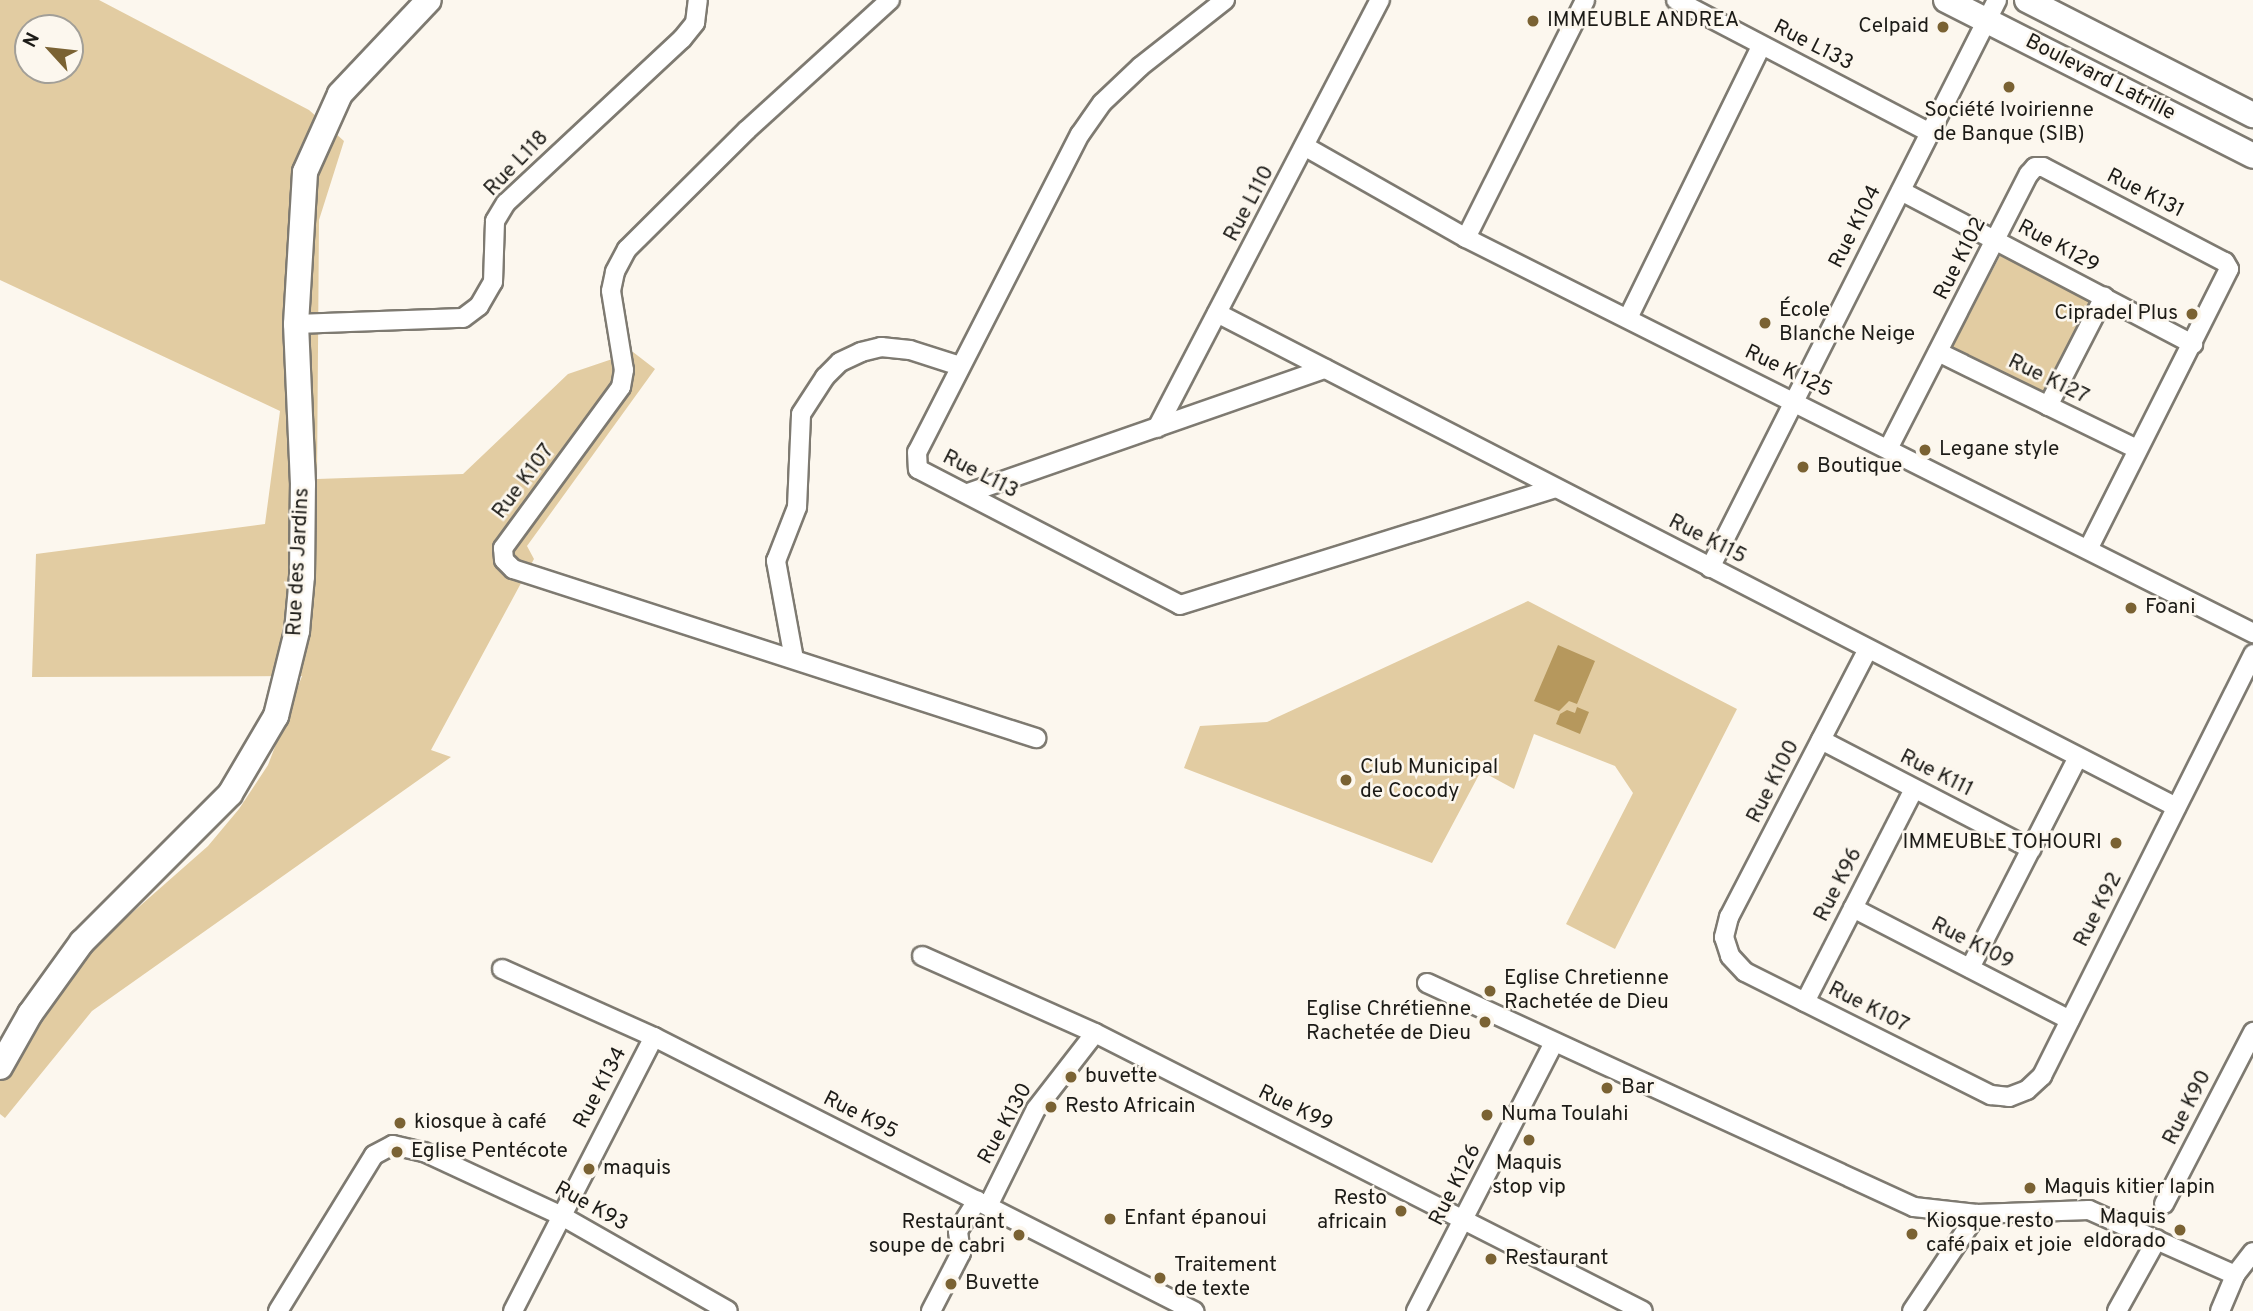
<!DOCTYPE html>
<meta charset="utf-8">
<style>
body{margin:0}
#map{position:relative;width:2253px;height:1311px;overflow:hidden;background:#fcf7ee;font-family:Overpass,sans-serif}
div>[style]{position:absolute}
.green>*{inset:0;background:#e2cca2}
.water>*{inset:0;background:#b6985d}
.roads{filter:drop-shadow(2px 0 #7e7a71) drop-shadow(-2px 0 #7e7a71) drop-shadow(0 2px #7e7a71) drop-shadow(0 -2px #7e7a71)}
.street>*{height:18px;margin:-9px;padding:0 9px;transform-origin:9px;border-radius:9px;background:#fff}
.secondary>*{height:24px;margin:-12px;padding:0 12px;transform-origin:12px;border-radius:12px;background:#fff}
.dots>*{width:19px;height:19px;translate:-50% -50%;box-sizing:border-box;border:4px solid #fcf7ee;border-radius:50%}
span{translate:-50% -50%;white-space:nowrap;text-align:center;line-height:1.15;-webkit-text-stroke:5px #fcf7ee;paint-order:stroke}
.poi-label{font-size:21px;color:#1c1b17}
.left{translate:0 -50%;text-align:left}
.right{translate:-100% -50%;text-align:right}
.street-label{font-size:21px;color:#1c1b17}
.north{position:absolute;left:14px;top:14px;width:70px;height:70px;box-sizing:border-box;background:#fcf7ee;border:2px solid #a29f98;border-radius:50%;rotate:297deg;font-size:19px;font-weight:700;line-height:28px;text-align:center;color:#1c1b17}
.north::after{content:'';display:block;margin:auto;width:24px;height:32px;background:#7a6233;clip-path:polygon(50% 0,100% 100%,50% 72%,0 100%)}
</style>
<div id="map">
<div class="green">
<i style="clip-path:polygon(evenodd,0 0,99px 0,309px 110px,344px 141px,319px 220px,317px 479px,463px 474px,568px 374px,633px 352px,655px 369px,527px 546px,534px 559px,431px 750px,451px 757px,92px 1011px,5px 1118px,0 1114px,0 1071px,19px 1057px,91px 949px,208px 846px,239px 809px,268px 765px,302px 676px,32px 677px,36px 554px,265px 524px,280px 411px,0 280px,0 0,28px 28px,70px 28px,70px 70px,28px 70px,28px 28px)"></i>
<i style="clip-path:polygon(2001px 254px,2091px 301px,2042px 394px,1952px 347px)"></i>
<i style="clip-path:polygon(1528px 601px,1737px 709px,1615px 949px,1566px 924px,1633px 793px,1615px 766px,1534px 734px,1514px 789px,1481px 771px,1432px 863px,1184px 768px,1200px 726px,1267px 722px)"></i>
</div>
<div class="water">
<i style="clip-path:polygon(1558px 645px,1595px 661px,1577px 704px,1569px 701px,1559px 711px,1534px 701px)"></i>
<i style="clip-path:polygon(1577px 707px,1589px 712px,1580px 734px,1556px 724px,1560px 714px,1567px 710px,1575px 713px)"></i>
</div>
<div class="roads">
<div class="street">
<i style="left:890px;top:0;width:193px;rotate:137.7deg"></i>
<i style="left:747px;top:130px;width:169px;rotate:135.2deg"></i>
<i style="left:627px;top:249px;width:26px;rotate:118deg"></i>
<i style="left:615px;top:272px;width:19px;rotate:102deg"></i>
<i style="left:611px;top:291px;width:80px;rotate:80.7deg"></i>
<i style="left:624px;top:370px;width:17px;rotate:100deg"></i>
<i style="left:621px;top:387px;width:200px;rotate:126.2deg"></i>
<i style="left:503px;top:548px;width:12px;rotate:85deg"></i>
<i style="left:504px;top:560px;width:13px;rotate:45deg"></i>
<i style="left:513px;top:569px;width:550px;rotate:17.91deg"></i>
<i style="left:1225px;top:0;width:108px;rotate:141.8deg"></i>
<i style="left:1140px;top:67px;width:52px;rotate:136.5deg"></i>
<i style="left:1102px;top:103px;width:38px;rotate:125deg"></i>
<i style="left:1080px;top:134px;width:357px;rotate:117.1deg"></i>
<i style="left:917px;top:452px;width:17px;rotate:87deg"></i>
<i style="left:918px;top:469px;width:295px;rotate:27.4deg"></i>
<i style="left:1180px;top:605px;width:393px;rotate:-17.3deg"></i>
<i style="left:1676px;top:0;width:287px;rotate:27.6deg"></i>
<i style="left:1306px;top:147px;width:184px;rotate:29.6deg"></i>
<i style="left:1466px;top:238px;width:881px;rotate:26.65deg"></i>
<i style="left:1901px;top:191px;width:330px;rotate:27.7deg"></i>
<i style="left:1466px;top:238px;width:266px;rotate:-63.4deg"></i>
<i style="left:1217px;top:313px;width:1079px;rotate:27.25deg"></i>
<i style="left:1628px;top:318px;width:303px;rotate:-63.9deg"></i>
<i style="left:296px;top:324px;width:167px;rotate:-2.1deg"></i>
<i style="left:463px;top:318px;width:20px;rotate:-37deg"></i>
<i style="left:479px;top:306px;width:28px;rotate:-60deg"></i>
<i style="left:493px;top:282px;width:61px;rotate:-88.1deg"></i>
<i style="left:495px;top:221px;width:21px;rotate:-59deg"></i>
<i style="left:506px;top:203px;width:241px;rotate:-43deg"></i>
<i style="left:682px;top:39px;width:21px;rotate:-51deg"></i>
<i style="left:695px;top:23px;width:23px;rotate:-83deg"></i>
<i style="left:1938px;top:352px;width:221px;rotate:26deg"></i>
<i style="left:2048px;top:406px;width:123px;rotate:-62.8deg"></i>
<i style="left:1157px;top:428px;width:483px;rotate:-62.5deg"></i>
<i style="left:1889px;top:447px;width:307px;rotate:-62.9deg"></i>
<i style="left:2029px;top:174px;width:9px;rotate:-49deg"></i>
<i style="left:2035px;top:167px;width:8px"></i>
<i style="left:2043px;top:167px;width:205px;rotate:27.6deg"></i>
<i style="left:2225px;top:262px;width:8px;rotate:60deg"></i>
<i style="left:2229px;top:269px;width:313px;rotate:116.7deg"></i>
<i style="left:968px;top:493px;width:378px;rotate:-19.2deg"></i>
<i style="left:1710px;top:568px;width:636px;rotate:-63.19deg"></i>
<i style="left:1868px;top:649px;width:302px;rotate:117.4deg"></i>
<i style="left:1729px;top:917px;width:21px;rotate:104deg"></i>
<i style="left:1724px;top:937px;width:20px;rotate:72deg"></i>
<i style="left:1730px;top:956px;width:22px;rotate:47deg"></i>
<i style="left:1745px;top:972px;width:275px;rotate:26.6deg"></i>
<i style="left:1991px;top:1095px;width:18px;rotate:6deg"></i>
<i style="left:2009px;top:1097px;width:19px;rotate:-21deg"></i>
<i style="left:2027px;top:1090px;width:21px;rotate:-43deg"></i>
<i style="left:2042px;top:1076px;width:472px;rotate:-63.4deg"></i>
<i style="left:794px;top:659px;width:100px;rotate:-100.4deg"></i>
<i style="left:776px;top:561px;width:58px;rotate:-68.7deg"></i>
<i style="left:797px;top:507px;width:93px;rotate:-87.5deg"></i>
<i style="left:801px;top:414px;width:44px;rotate:-57deg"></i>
<i style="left:825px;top:377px;width:21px;rotate:-45deg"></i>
<i style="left:840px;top:362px;width:23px;rotate:-25deg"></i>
<i style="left:861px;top:352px;width:21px;rotate:-14deg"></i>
<i style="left:881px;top:347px;width:29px;rotate:6deg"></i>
<i style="left:910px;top:350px;width:52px;rotate:17.7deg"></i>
<i style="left:1821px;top:740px;width:237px;rotate:27.4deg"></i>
<i style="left:1853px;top:908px;width:244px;rotate:27.3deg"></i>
<i style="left:922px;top:956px;width:189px;rotate:24deg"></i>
<i style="left:1095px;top:1033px;width:614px;rotate:26.9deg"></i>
<i style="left:1970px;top:968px;width:237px;rotate:-62.9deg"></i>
<i style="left:502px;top:969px;width:167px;rotate:24.1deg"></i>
<i style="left:654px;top:1037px;width:606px;rotate:26.9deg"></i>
<i style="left:1427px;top:983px;width:536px;rotate:24.7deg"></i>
<i style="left:1914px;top:1207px;width:63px;rotate:6.3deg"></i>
<i style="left:1977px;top:1214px;width:112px;rotate:-2deg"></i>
<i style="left:2089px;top:1210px;width:160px;rotate:24deg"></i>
<i style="left:1805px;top:1002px;width:239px;rotate:-62.9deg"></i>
<i style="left:2164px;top:1204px;width:194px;rotate:-62.6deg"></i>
<i style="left:988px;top:1206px;width:108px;rotate:-63.7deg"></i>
<i style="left:1036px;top:1109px;width:96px;rotate:-52.2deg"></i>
<i style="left:278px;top:1311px;width:183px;rotate:-58.4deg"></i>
<i style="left:374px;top:1155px;width:21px;rotate:-28deg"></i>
<i style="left:393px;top:1145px;width:32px;rotate:13deg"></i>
<i style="left:424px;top:1152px;width:150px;rotate:24.9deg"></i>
<i style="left:560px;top:1215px;width:193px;rotate:29.7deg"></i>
<i style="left:513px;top:1311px;width:308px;rotate:-62.8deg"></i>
<i style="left:931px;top:1311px;width:65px;rotate:-62.7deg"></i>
<i style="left:961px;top:1253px;width:22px;rotate:-98deg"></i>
<i style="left:958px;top:1231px;width:36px;rotate:-58deg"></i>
<i style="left:1416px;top:1311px;width:301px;rotate:-62.8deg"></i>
<i style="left:1912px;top:1311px;width:117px;rotate:-56.2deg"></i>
<i style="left:2117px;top:1311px;width:82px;rotate:-60.9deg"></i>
<i style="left:2220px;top:1311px;width:39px;rotate:-67deg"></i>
<i style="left:2235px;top:1275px;width:29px;rotate:-52deg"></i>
</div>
<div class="secondary">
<i style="left:1946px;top:0;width:344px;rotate:26.9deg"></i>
<i style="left:2027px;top:0;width:254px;rotate:27deg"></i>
<i style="left:0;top:1067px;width:61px;rotate:-60.5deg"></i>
<i style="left:30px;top:1014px;width:89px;rotate:-54.2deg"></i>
<i style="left:82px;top:942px;width:209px;rotate:-45deg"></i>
<i style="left:230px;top:794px;width:91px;rotate:-59.5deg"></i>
<i style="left:276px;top:716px;width:88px;rotate:-76.1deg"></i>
<i style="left:297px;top:631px;width:55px;rotate:-84.8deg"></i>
<i style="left:302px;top:576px;width:92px;rotate:-89.4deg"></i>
<i style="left:303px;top:484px;width:160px;rotate:-92.5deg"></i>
<i style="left:296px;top:324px;width:152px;rotate:-86.6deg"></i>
<i style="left:305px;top:172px;width:85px;rotate:-65.8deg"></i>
<i style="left:340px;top:94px;width:129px;rotate:-46.6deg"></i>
</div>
</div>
<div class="dots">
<i style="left:1533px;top:21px;background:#7a6233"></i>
<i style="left:1943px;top:27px;background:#7a6233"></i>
<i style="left:2009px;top:87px;background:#7a6233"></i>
<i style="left:2192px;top:314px;background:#7a6233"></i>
<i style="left:1765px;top:323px;background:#7a6233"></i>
<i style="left:1925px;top:450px;background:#7a6233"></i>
<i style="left:1803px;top:467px;background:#7a6233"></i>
<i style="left:2131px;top:608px;background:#7a6233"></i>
<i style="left:1346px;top:780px;background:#7a6233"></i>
<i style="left:2116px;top:843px;background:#7a6233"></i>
<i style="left:1490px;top:991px;background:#7a6233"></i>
<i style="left:1485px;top:1022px;background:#7a6233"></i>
<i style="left:1071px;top:1077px;background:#7a6233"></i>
<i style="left:1607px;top:1088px;background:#7a6233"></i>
<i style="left:1051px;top:1107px;background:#7a6233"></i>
<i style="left:1487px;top:1115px;background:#7a6233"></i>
<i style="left:400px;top:1123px;background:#7a6233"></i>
<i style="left:1529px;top:1140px;background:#7a6233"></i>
<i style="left:397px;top:1152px;background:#7a6233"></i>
<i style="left:589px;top:1169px;background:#7a6233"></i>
<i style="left:2030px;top:1188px;background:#7a6233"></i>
<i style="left:1401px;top:1211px;background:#7a6233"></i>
<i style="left:1110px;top:1219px;background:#7a6233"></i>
<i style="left:2180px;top:1230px;background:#7a6233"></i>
<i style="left:1912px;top:1234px;background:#7a6233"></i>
<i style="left:1019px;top:1235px;background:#7a6233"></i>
<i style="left:1491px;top:1259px;background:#7a6233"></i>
<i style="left:1160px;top:1278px;background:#7a6233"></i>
<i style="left:951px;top:1284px;background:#7a6233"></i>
</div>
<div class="poi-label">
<span class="left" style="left:1547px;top:21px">IMMEUBLE ANDREA</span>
<span class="right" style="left:1929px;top:27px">Celpaid</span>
<span style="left:2009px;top:123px">Société Ivoirienne<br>de Banque (SIB)</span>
<span class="left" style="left:1779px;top:323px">École<br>Blanche Neige</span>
<span class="right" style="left:2178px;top:314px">Cipradel Plus</span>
<span class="left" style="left:1939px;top:450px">Legane style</span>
<span class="left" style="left:1817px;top:467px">Boutique</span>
<span class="left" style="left:2145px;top:608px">Foani</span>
<span class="left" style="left:1360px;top:780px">Club Municipal<br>de Cocody</span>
<span class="right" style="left:2102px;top:843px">IMMEUBLE TOHOURI</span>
<span class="left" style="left:1504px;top:991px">Eglise Chretienne<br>Rachetée de Dieu</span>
<span class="right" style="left:1471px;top:1022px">Eglise Chrétienne<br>Rachetée de Dieu</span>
<span class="left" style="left:1085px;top:1077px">buvette</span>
<span class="left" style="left:1621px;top:1088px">Bar</span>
<span class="left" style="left:1065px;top:1107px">Resto Africain</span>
<span class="left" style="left:1501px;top:1115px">Numa Toulahi</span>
<span class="left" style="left:414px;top:1123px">kiosque à café</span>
<span class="left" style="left:411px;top:1152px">Eglise Pentécote</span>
<span style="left:1529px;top:1176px">Maquis<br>stop vip</span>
<span class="left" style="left:603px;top:1169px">maquis</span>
<span class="left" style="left:2044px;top:1188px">Maquis kitier lapin</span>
<span class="right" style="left:1387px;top:1211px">Resto<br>africain</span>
<span class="right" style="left:2166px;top:1230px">Maquis<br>eldorado</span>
<span class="left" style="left:1124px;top:1219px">Enfant épanoui</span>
<span class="left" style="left:1926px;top:1234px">Kiosque resto<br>café paix et joie</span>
<span class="right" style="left:1005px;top:1235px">Restaurant<br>soupe de cabri</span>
<span class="left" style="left:1505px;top:1259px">Restaurant</span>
<span class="left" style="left:1174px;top:1278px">Traitement<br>de texte</span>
<span class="left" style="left:965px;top:1284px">Buvette</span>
</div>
<div class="street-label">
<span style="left:1813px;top:46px;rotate:27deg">Rue L133</span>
<span style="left:2100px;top:78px;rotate:27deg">Boulevard Latrille</span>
<span style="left:517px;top:164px;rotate:-46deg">Rue L118</span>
<span style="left:2145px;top:194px;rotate:27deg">Rue K131</span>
<span style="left:1250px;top:204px;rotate:-62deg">Rue L110</span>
<span style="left:1856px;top:227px;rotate:-63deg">Rue K104</span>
<span style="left:2058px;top:247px;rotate:28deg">Rue K129</span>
<span style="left:1961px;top:259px;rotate:-63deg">Rue K102</span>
<span style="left:1788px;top:372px;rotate:26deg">Rue K 125</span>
<span style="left:2048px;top:380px;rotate:26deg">Rue K127</span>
<span style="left:980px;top:475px;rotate:27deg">Rue L113</span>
<span style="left:524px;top:482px;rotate:-53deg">Rue K107</span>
<span style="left:1707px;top:540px;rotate:27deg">Rue K115</span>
<span style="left:299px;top:562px;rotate:-87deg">Rue des Jardins</span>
<span style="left:1936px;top:774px;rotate:27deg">Rue K111</span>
<span style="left:1774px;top:782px;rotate:-63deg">Rue K100</span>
<span style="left:1839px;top:885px;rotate:-63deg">Rue K96</span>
<span style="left:2099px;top:910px;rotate:-63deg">Rue K92</span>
<span style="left:1972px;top:944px;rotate:27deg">Rue K109</span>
<span style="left:1868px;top:1008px;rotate:27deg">Rue K107</span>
<span style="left:601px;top:1088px;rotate:-62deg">Rue K134</span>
<span style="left:2188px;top:1108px;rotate:-63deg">Rue K90</span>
<span style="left:1295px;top:1109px;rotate:26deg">Rue K99</span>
<span style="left:860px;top:1116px;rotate:27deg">Rue K95</span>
<span style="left:1006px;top:1124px;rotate:-61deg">Rue K130</span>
<span style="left:1456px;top:1185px;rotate:-63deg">Rue K126</span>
<span style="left:591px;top:1207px;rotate:29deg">Rue K93</span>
</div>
<div class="north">N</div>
</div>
